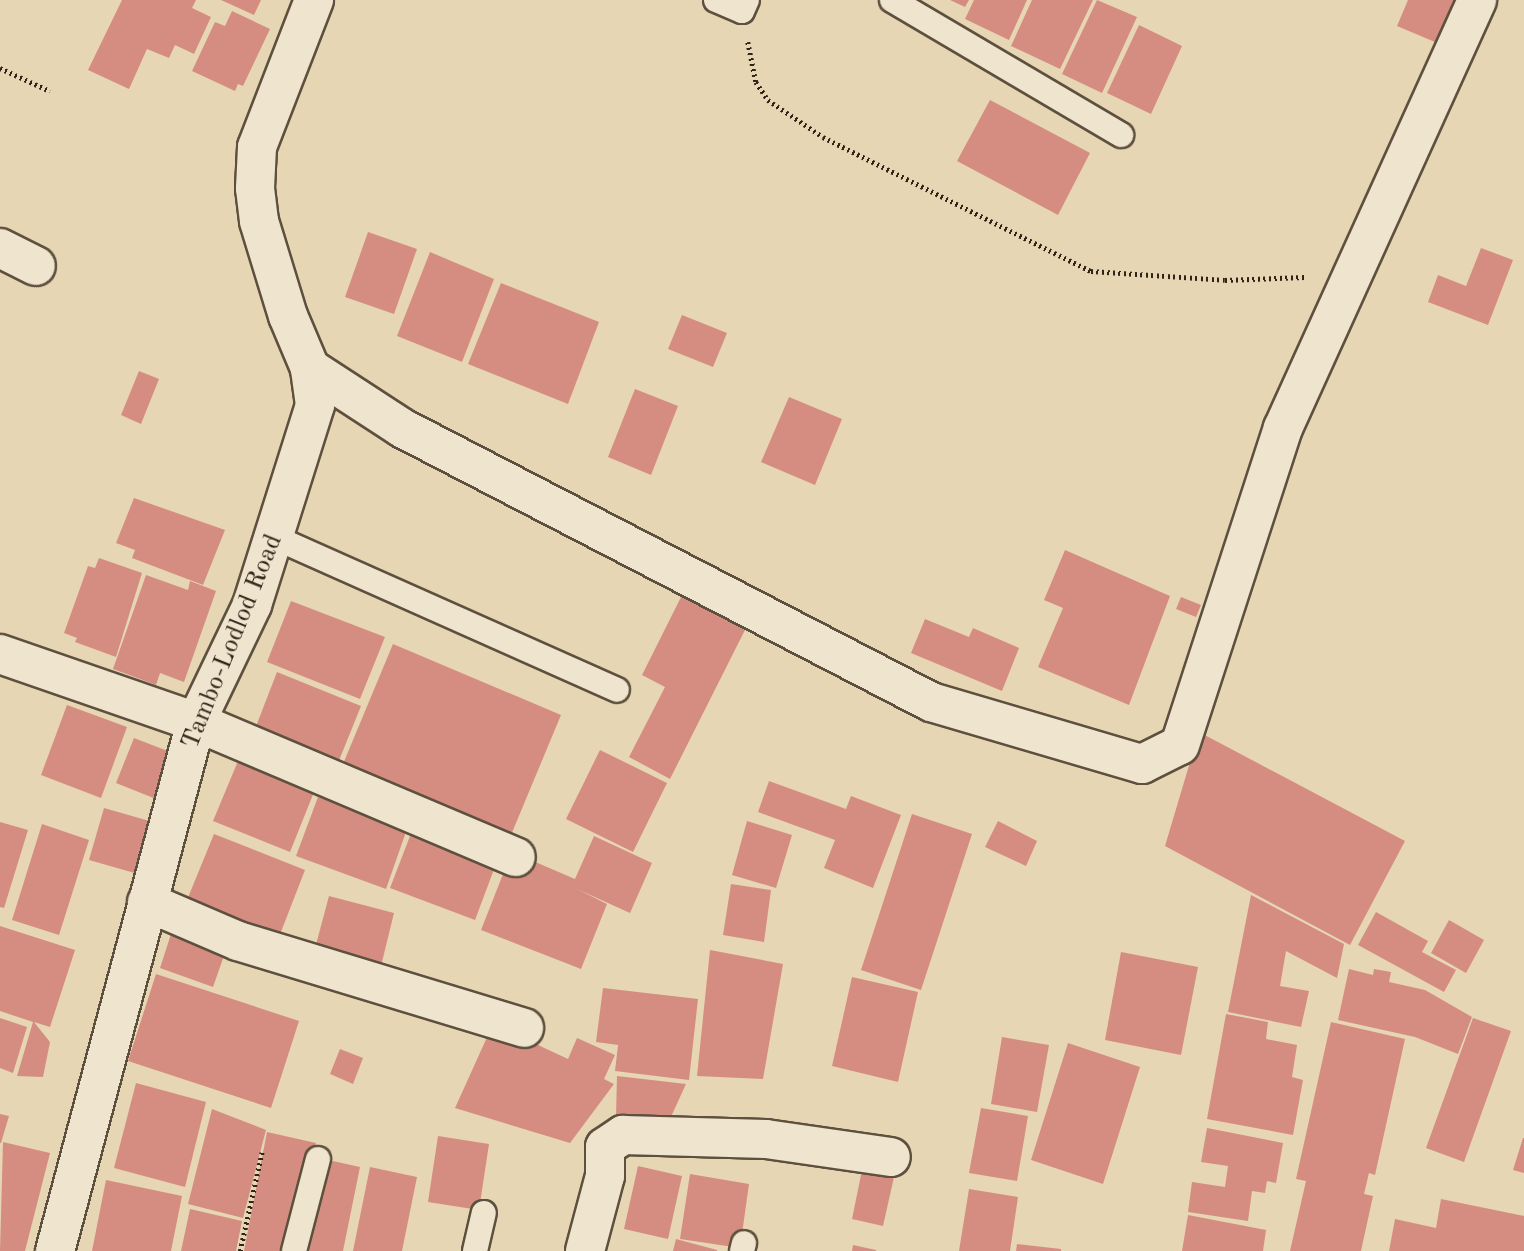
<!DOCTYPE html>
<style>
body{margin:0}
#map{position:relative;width:1524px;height:1251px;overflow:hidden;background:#e6d6b4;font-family:"Old Standard TT",serif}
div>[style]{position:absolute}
.building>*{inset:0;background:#d68d81}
.path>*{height:4.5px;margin-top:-2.25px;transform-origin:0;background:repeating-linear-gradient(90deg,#302317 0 2px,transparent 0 5.5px)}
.roads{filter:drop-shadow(2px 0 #5e503e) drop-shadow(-2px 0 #5e503e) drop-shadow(0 2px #5e503e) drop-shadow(0 -2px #5e503e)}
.service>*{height:24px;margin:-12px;padding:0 12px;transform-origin:12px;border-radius:12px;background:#efe4ce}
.minor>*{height:38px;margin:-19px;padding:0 19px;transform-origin:19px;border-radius:19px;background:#efe4ce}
.tertiary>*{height:38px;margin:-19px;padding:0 19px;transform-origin:19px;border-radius:19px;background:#efe4ce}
span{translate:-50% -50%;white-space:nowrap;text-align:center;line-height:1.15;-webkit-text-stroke:7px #efe4ce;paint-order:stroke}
.street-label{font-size:26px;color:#302317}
</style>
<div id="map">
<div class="building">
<i style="clip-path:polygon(122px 0,196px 0,192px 8px,211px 17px,194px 54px,175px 45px,169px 58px,147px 49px,129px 89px,88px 70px)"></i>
<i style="clip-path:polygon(221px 0,261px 0,254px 15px)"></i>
<i style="clip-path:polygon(950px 0,969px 0,965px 7px)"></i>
<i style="clip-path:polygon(974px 0,1027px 0,1009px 40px,965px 19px)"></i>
<i style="clip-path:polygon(1032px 0,1093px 0,1060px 69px,1011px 46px)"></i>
<i style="clip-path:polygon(1097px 0,1137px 17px,1102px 93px,1062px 74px)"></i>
<i style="clip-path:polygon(1408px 0,1460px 0,1442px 45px,1397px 26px)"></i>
<i style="clip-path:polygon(232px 11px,270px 29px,243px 86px,238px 84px,235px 91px,192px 71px,215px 22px,225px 26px)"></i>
<i style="clip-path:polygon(1139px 25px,1182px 46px,1151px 114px,1107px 93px)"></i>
<i style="clip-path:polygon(990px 100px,1090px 153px,1058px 215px,957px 161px)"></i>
<i style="clip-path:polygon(368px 232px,417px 249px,394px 314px,345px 297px)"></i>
<i style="clip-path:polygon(1481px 248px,1513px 260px,1488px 325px,1428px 302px,1438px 275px,1466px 286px)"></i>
<i style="clip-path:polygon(430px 252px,494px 279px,462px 362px,397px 336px)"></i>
<i style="clip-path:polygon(501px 283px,599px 322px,568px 404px,468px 364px)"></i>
<i style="clip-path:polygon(682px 315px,727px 333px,713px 367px,668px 349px)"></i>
<i style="clip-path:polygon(139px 371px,159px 379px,141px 424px,121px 415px)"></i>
<i style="clip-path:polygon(635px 389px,678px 406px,651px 475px,608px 457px)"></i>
<i style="clip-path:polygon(789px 397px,842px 419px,815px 485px,761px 462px)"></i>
<i style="clip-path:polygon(134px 498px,225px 530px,203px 585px,132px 558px,135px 550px,116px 543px)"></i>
<i style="clip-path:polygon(1065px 550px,1170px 596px,1129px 705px,1038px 667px,1063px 608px,1044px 600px)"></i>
<i style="clip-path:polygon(99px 558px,142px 573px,116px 657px,75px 642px,77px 638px,64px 633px,88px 566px,95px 568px)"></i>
<i style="clip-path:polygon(146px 575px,188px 590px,190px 581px,216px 591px,184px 682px,160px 673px,156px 685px,113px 669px)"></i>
<i style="clip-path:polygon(685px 589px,749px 622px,670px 779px,629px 757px,665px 687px,642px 675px)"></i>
<i style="clip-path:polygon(1181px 597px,1201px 605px,1196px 617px,1176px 609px)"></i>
<i style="clip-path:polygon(291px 601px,385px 637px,360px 699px,267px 662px)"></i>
<i style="clip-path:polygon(925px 619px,969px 637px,973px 628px,1019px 648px,1002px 691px,911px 653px)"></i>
<i style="clip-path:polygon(393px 644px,561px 715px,511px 835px,343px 764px)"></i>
<i style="clip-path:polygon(277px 672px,361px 706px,336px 768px,253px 734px)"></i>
<i style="clip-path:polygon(67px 705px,127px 727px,101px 798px,41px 775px)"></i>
<i style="clip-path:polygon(1199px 732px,1405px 841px,1350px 945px,1165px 846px)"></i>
<i style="clip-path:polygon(134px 738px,178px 755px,161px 801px,116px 783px)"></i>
<i style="clip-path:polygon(600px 750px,667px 783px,633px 852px,566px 819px)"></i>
<i style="clip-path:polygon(238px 761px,314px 792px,290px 852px,213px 821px)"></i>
<i style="clip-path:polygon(769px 781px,846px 809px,851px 796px,901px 815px,873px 888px,824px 868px,835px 840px,758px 812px)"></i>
<i style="clip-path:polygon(318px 797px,407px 829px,386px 889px,296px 856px)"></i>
<i style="clip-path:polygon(104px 808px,153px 822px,138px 874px,89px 860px)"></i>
<i style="clip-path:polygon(912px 814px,972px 834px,921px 990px,861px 970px)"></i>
<i style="clip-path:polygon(747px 821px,792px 835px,776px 888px,732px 875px)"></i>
<i style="clip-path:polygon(998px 821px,1037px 841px,1026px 866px,985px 847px)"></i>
<i style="clip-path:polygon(0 822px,28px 830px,4px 908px,0 907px)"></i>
<i style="clip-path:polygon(415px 823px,499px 856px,475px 920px,390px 888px)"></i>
<i style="clip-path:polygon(42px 824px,89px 840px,59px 935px,12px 920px)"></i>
<i style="clip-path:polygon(214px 834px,305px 870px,279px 937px,187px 900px)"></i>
<i style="clip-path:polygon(594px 836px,652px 863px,630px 913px,577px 889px,607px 904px,581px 969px,481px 930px,507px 864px,528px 872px,533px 861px,575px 879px)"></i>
<i style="clip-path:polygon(731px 884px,771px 890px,764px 942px,723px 935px)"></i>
<i style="clip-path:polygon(1251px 895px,1344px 944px,1337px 978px,1286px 951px,1280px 986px,1309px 991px,1301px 1027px,1228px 1012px)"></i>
<i style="clip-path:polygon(329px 896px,394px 913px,380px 970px,314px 952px)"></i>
<i style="clip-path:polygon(1376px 912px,1428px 941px,1422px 952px,1456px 970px,1444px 992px,1358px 945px)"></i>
<i style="clip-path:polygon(1449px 920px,1484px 940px,1466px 973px,1431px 953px)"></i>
<i style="clip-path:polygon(0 926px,75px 950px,50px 1027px,34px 1022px,50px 1042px,43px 1077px,17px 1076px,33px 1022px,0 1011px)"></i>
<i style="clip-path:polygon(172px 931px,226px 950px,213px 987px,160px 968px)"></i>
<i style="clip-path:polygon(710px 950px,783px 964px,763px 1079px,697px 1076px)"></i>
<i style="clip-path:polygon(1121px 952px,1198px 967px,1181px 1055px,1105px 1040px)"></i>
<i style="clip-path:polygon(1349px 969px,1373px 975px,1374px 969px,1391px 972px,1389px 982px,1425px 990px,1472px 1017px,1458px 1054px,1415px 1037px,1338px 1020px)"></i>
<i style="clip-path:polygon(156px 974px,299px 1021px,271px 1108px,128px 1061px)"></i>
<i style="clip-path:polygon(852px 977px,918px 992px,898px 1082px,832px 1066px)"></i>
<i style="clip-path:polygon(603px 988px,698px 999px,689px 1080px,615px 1071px,618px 1045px,596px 1042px)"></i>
<i style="clip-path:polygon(1226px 1014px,1268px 1022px,1266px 1039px,1297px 1045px,1292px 1077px,1303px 1080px,1293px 1135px,1207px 1119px)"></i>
<i style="clip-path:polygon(0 1018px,27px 1027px,13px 1073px,0 1068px)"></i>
<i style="clip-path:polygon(1473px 1018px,1511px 1031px,1464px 1162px,1426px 1148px)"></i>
<i style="clip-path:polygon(1331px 1022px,1405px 1039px,1375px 1175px,1369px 1173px,1364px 1194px,1373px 1196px,1361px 1251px,1290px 1251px,1306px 1181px,1296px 1179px)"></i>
<i style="clip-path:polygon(493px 1024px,568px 1059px,577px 1038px,615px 1055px,604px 1079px,614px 1084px,570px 1143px,455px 1108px)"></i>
<i style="clip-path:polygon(1002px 1037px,1049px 1045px,1037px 1112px,991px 1104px)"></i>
<i style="clip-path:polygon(1068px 1043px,1140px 1067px,1103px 1184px,1031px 1160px)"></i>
<i style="clip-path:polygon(340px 1049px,363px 1058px,353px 1084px,330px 1074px)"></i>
<i style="clip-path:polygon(617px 1076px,686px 1084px,670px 1119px,616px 1117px)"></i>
<i style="clip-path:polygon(136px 1083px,206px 1102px,185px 1187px,114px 1168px)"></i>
<i style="clip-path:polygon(981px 1108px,1028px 1116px,1017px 1181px,969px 1173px)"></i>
<i style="clip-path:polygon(212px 1109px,266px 1130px,243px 1218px,188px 1204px)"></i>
<i style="clip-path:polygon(0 1114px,9px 1116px,1px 1143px,0 1143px)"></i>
<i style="clip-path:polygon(1207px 1128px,1283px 1143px,1276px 1183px,1267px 1181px,1265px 1193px,1252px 1191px,1248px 1221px,1188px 1212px,1192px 1182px,1225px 1187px,1228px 1166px,1201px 1162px)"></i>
<i style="clip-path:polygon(267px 1132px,316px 1143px,286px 1251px,244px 1251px)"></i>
<i style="clip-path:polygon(438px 1136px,489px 1144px,479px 1210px,428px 1202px)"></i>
<i style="clip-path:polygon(1523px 1138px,1524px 1138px,1524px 1173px,1513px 1170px)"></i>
<i style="clip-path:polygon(3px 1142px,50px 1153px,25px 1251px,0 1251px)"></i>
<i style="clip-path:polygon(319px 1158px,360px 1167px,343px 1251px,300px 1251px)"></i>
<i style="clip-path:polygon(638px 1166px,682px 1176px,668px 1239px,624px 1229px)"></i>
<i style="clip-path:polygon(370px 1167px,417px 1177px,402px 1251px,353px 1251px)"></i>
<i style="clip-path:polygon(862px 1170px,894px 1177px,883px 1226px,852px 1219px)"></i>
<i style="clip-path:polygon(690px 1174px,749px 1184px,740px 1248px,680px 1239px)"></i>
<i style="clip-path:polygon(106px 1180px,182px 1196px,171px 1251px,92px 1251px)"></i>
<i style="clip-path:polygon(969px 1189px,1018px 1197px,1010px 1251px,959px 1251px)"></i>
<i style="clip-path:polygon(1441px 1199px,1524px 1216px,1524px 1251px,1389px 1251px,1395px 1219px,1436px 1228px)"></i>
<i style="clip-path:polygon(190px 1209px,242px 1221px,236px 1251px,181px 1251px)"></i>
<i style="clip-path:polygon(1188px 1215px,1266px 1230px,1263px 1251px,1182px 1251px)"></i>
<i style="clip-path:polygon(676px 1239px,717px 1250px,717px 1251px,673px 1251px)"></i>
<i style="clip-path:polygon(1017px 1244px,1061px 1249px,1061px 1251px,1016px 1251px)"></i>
<i style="clip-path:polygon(853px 1245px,876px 1250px,876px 1251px,852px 1251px)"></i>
</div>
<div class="path">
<i style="left:748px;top:42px;width:41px;rotate:78.7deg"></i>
<i style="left:756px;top:82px;width:22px;rotate:56deg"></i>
<i style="left:768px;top:100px;width:66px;rotate:33.9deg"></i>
<i style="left:823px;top:137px;width:300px;rotate:26.6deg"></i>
<i style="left:1091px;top:271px;width:134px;rotate:3.8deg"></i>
<i style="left:1225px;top:280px;width:80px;rotate:-2.1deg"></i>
<i style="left:0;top:68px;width:55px;rotate:24.7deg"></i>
<i style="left:240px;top:1251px;width:101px;rotate:-77.5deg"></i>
</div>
<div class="roads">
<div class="service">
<i style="left:716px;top:0;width:28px;rotate:23deg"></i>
<i style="left:742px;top:11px;width:12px;rotate:-66deg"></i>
<i style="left:892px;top:0;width:266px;rotate:30.5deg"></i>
<i style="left:276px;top:538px;width:373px;rotate:24deg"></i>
<i style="left:294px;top:1251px;width:95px;rotate:-75.4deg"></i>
<i style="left:475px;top:1251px;width:39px;rotate:-77deg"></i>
<i style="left:742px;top:1251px;width:8px;rotate:-76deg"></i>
</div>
<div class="minor">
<i style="left:0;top:248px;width:40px;rotate:26.6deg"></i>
<i style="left:310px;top:368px;width:110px;rotate:33.1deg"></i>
<i style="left:402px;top:428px;width:596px;rotate:27.38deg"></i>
<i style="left:931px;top:702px;width:220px;rotate:16.4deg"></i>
<i style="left:1142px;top:764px;width:42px;rotate:-26.6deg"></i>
<i style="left:1180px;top:745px;width:333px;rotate:-72deg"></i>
<i style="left:1283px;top:428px;width:470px;rotate:-65.6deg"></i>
<i style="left:0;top:654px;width:207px;rotate:19.1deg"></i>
<i style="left:196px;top:722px;width:347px;rotate:22.9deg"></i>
<i style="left:147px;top:902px;width:99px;rotate:23.2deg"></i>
<i style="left:238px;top:941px;width:299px;rotate:16.9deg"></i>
<i style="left:585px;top:1251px;width:78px;rotate:-75.1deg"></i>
<i style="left:605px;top:1176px;width:29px;rotate:-90deg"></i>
<i style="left:605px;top:1147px;width:22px;rotate:-34deg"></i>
<i style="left:623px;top:1135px;width:143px;rotate:1.6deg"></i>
<i style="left:766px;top:1139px;width:126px;rotate:8.2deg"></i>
</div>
<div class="tertiary">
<i style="left:55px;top:1251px;width:547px;rotate:-75.08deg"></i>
<i style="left:196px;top:722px;width:130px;rotate:-64.4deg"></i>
<i style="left:252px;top:605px;width:210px;rotate:-72.5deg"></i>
<i style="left:315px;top:405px;width:37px;rotate:-98deg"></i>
<i style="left:310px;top:368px;width:56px;rotate:-112.9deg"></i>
<i style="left:288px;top:316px;width:99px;rotate:-107deg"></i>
<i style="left:259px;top:221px;width:33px;rotate:-97deg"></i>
<i style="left:255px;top:188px;width:41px;rotate:-87.2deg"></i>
<i style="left:257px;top:147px;width:158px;rotate:-68.8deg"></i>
</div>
</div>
<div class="street-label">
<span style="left:233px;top:642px;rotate:-68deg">Tambo-Lodlod Road</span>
</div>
</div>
